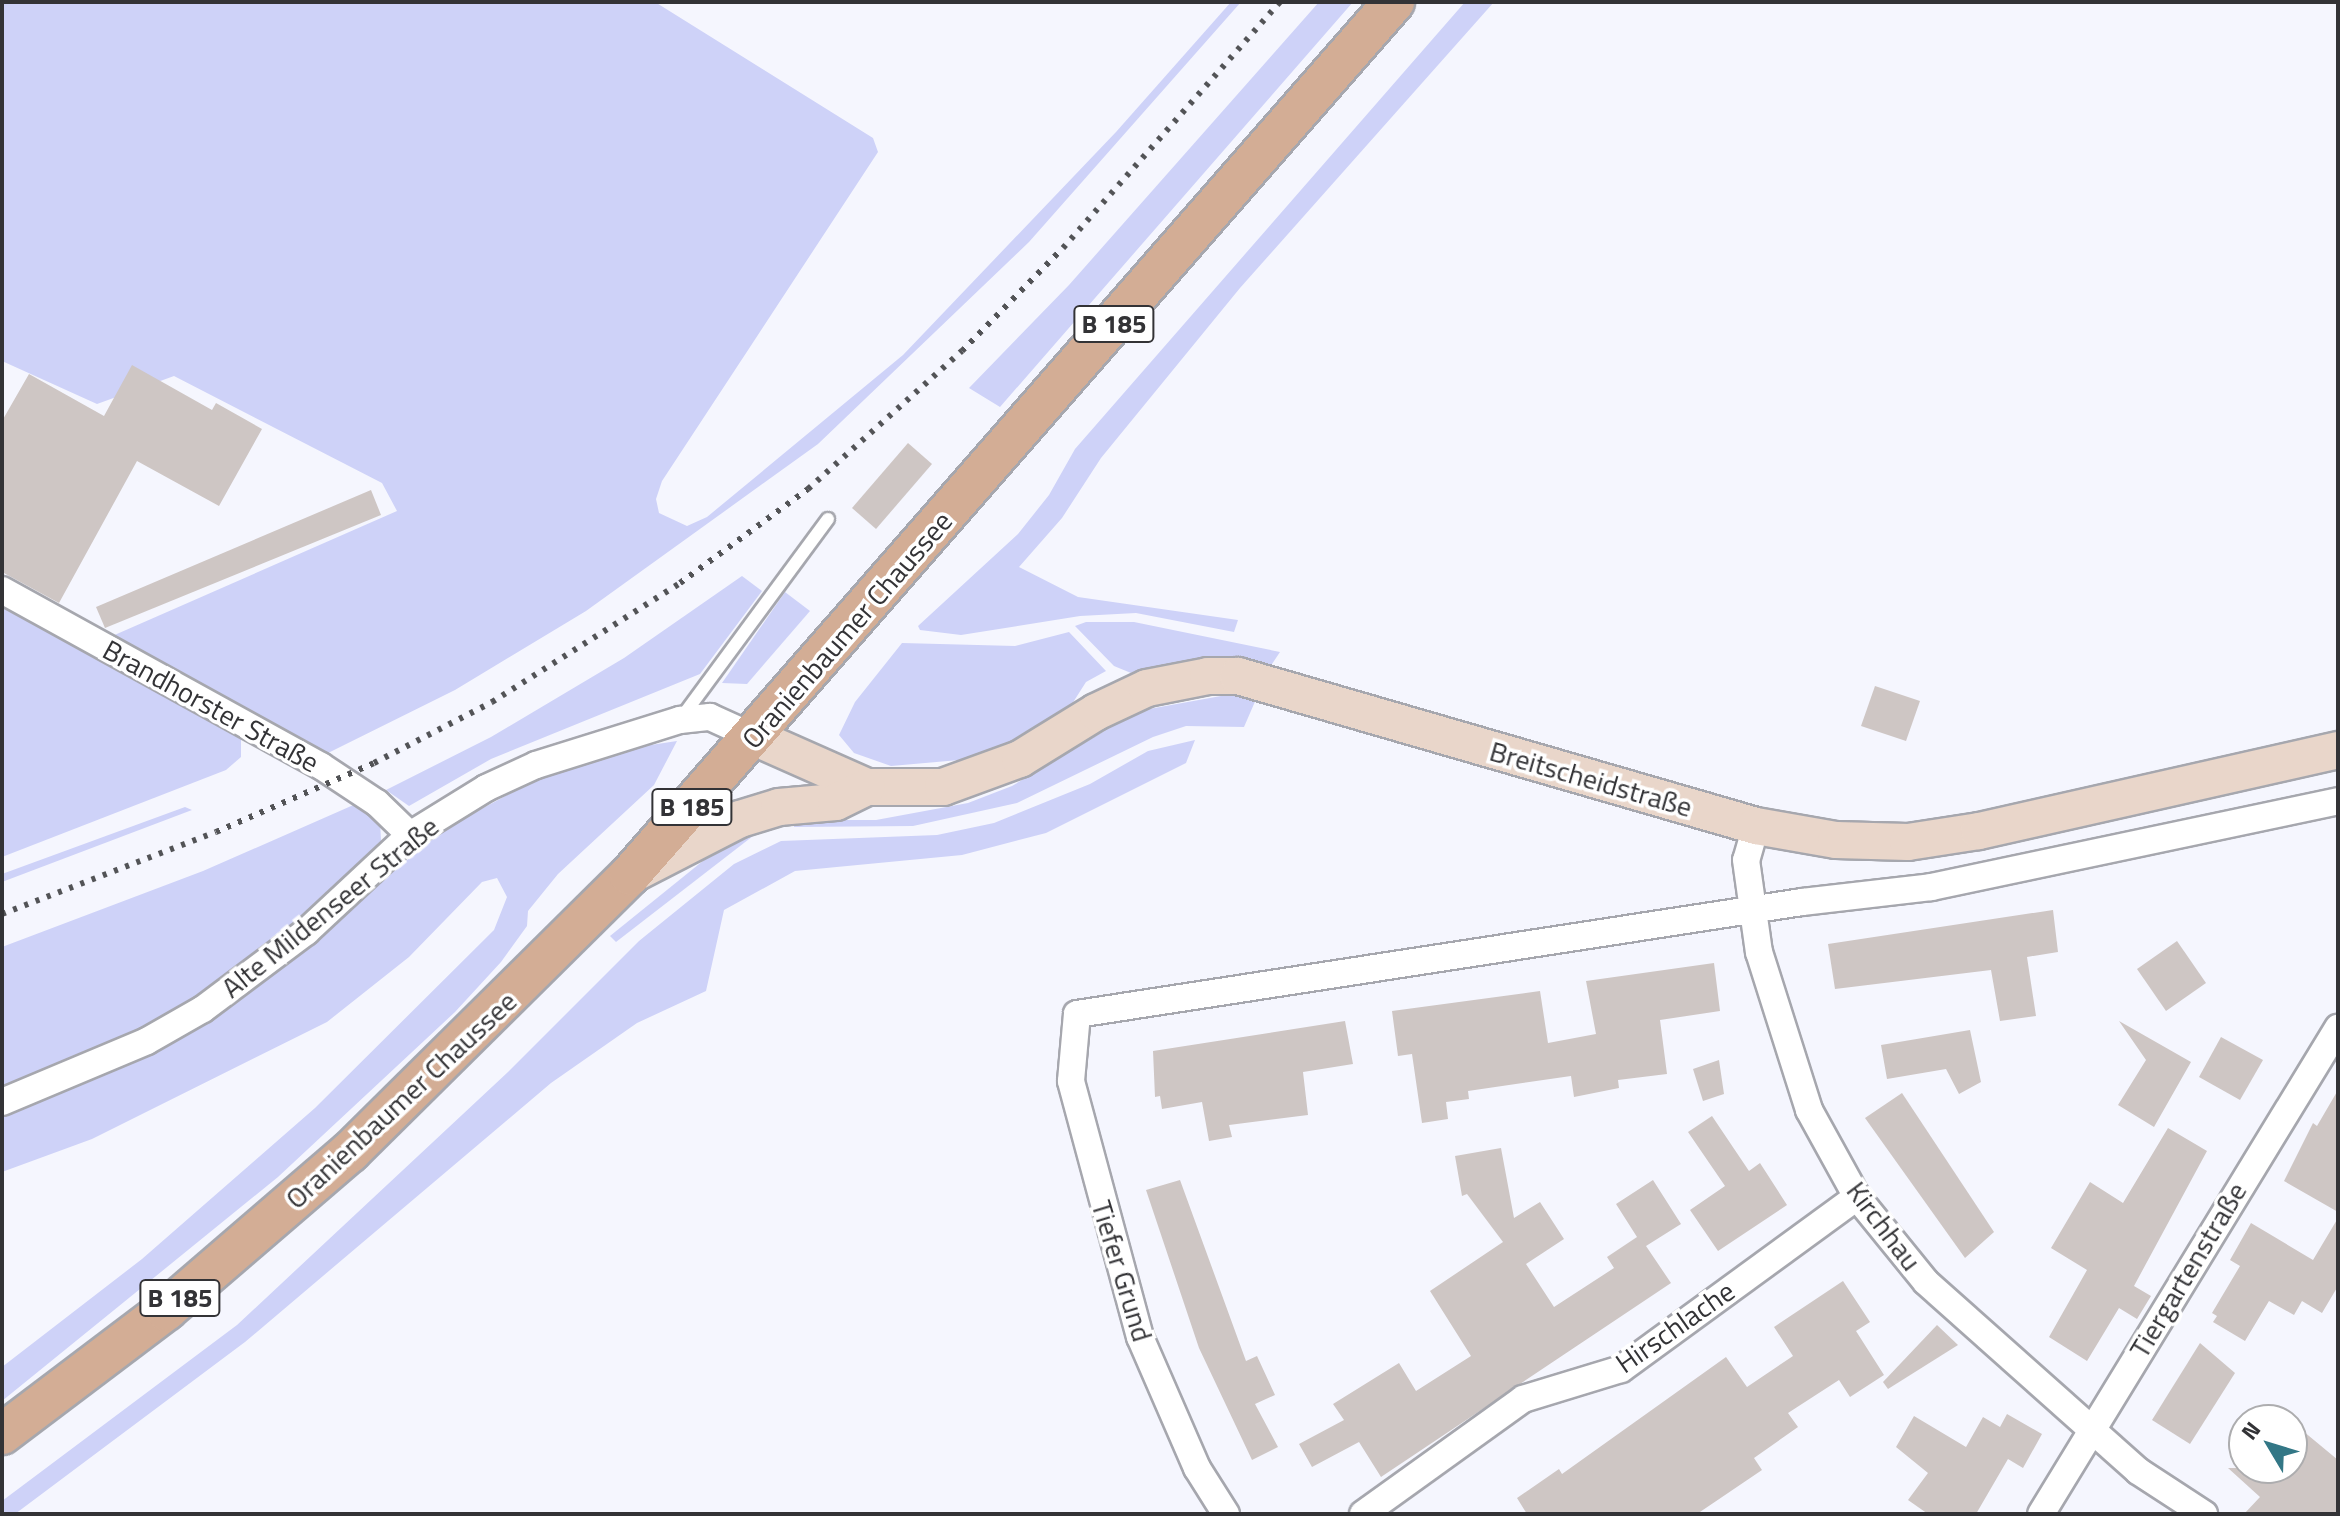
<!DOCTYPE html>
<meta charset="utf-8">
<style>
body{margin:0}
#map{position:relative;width:2340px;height:1516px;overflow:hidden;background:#f5f6fe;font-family:"Titillium Web",sans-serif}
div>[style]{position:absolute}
.green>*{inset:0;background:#ced2f8}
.building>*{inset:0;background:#cec6c4}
.roads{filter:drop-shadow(2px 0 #a6a7ae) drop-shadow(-2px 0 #a6a7ae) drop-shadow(0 2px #a6a7ae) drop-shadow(0 -2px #a6a7ae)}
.lane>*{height:12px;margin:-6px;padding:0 6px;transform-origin:6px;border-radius:6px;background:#fff}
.street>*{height:26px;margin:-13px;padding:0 13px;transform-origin:13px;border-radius:13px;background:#fff}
.secondary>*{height:36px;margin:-18px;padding:0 18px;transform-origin:18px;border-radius:18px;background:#e9d6ca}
.primary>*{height:40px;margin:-20px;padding:0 20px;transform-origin:20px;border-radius:20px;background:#d3ad95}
.rail>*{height:6px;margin-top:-3px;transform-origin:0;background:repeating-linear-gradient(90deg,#525356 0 4px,transparent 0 12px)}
span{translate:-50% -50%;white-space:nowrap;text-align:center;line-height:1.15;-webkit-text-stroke:7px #fff;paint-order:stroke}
.shield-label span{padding:2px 6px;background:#fff;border:2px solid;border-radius:6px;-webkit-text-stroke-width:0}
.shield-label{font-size:26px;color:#333336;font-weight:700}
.street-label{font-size:28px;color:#333336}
.frame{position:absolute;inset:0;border:4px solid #333336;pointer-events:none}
.north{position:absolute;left:2228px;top:1404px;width:80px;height:80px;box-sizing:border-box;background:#fff;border:2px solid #adadaf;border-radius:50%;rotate:308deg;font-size:22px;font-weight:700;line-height:32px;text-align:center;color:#333336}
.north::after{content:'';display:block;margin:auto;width:28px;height:36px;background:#337786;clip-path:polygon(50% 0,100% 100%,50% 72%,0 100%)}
</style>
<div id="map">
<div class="green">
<i style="clip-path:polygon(2px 2px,655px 2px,873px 138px,878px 152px,662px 481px,656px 499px,659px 513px,687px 526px,707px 517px,903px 355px,1116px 132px,1231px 2px,1241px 2px,1029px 242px,818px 444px,586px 611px,455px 690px,324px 755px,110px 637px,397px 511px,382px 483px,174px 376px,97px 404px,2px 361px)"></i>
<i style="clip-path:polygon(1319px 2px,1353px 2px,1000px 407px,969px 388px,1069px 285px)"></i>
<i style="clip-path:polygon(1465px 2px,1494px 2px,1240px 288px,1101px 458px,1062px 518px,1019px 567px,1078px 597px,1238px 620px,1234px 632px,1136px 613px,1080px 616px,961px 635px,920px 630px,918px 626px,1018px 534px,1049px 495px,1075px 449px)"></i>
<i style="clip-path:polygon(742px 576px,762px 591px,700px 674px,491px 759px,409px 806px,386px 790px,491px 737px,624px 658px)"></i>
<i style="clip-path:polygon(785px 592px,810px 611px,747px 684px,722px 683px)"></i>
<i style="clip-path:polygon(2px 605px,241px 739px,241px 757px,226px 770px,2px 857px)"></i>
<i style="clip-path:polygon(1086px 622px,1134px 622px,1280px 652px,1270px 667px,1207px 659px,1131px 673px,1114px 666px,1075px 626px)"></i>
<i style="clip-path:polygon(1069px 632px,1106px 671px,1086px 682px,1072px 704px,982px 758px,891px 766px,854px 753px,839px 735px,855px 702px,902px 643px,1015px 646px)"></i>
<i style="clip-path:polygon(1232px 694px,1257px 697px,1244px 727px,1186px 726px,1153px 737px,1017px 803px,913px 826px,794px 827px,792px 820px,876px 820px,968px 803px,1012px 786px,1138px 711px)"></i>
<i style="clip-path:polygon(1195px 740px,1186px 763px,1046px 833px,962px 855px,795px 871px,724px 910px,706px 991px,637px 1023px,551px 1083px,245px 1342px,15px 1514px,2px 1514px,2px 1501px,237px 1325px,508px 1072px,639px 941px,734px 864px,781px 841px,937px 835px,994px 823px,1090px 784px,1148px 751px)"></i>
<i style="clip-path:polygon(677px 741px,654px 785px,558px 874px,528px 911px,527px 926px,501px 962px,455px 1012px,278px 1177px,2px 1401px,2px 1367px,142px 1259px,315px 1108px,494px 930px,507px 897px,497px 878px,482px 882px,409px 957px,327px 1022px,92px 1139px,2px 1172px,2px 947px,203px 871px,358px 803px,380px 820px,381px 841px,320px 903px,334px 919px,448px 827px,522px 787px,605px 752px)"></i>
<i style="clip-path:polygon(185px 807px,192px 810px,2px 882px,2px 874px)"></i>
<i style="clip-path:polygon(766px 826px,616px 942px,610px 936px,714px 852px)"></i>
</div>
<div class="building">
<i style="clip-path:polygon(132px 365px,212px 410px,216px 403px,262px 429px,219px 506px,137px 461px,59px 603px,2px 572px,2px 421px,29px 374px,104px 416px)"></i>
<i style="clip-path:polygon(908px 443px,932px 464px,876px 529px,852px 508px)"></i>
<i style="clip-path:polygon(371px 490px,381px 515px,105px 628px,96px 607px)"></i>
<i style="clip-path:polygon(1875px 686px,1920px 701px,1906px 741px,1861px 726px)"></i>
<i style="clip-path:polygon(2053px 910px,2058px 952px,2027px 957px,2036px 1016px,2000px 1021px,1991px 970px,1835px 989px,1828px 944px)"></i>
<i style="clip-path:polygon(2177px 941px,2206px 983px,2166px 1011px,2137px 969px)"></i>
<i style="clip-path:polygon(1714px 963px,1720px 1011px,1660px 1020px,1667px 1074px,1618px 1080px,1619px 1088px,1574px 1097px,1571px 1076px,1468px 1091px,1469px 1099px,1446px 1102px,1448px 1119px,1422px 1123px,1412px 1054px,1398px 1056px,1392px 1011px,1540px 991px,1548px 1043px,1596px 1034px,1586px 981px)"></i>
<i style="clip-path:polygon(1345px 1021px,1353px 1064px,1303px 1072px,1308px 1115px,1229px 1125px,1232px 1137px,1209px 1141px,1202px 1102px,1162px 1109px,1160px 1096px,1155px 1097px,1153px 1051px)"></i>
<i style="clip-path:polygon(2119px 1021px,2191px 1062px,2154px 1127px,2118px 1105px,2146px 1060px)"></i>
<i style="clip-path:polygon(1970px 1030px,1981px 1082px,1959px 1094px,1946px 1069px,1887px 1079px,1881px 1045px)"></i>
<i style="clip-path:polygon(2221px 1037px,2263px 1060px,2240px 1100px,2199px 1077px)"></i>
<i style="clip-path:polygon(1719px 1060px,1724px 1094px,1703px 1101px,1693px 1069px)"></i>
<i style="clip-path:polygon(2338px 1090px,2338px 1212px,2284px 1181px,2313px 1123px,2317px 1126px)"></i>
<i style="clip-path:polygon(1902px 1093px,1994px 1232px,1965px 1258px,1865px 1118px)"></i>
<i style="clip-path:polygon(1712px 1116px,1749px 1171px,1760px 1163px,1787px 1205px,1718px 1251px,1690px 1210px,1725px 1186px,1688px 1132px)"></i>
<i style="clip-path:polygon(2168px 1128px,2207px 1151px,2134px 1286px,2151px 1296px,2137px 1319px,2119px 1308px,2087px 1361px,2049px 1337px,2087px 1270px,2051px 1248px,2090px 1182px,2123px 1203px)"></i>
<i style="clip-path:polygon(1501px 1148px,1514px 1218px,1540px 1202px,1564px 1239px,1526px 1264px,1554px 1307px,1614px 1268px,1607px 1257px,1637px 1237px,1616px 1204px,1653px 1180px,1681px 1224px,1646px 1246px,1671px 1283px,1381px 1477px,1359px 1442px,1312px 1467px,1299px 1444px,1344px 1420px,1333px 1404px,1399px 1363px,1416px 1391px,1471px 1356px,1430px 1291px,1503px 1242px,1467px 1194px,1462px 1196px,1455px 1156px)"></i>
<i style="clip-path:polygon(1180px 1180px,1246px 1361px,1257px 1356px,1275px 1395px,1255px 1404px,1278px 1447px,1252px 1460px,1199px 1348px,1146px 1190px)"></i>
<i style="clip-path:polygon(2338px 1218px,2338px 1286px,2322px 1313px,2302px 1301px,2294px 1315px,2269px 1301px,2245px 1341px,2213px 1322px,2217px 1316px,2212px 1313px,2240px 1266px,2230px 1260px,2251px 1223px,2313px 1260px)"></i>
<i style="clip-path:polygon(1843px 1281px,1870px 1322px,1856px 1331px,1884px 1375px,1850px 1397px,1839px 1380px,1788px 1413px,1798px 1427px,1754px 1458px,1762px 1470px,1697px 1514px,1527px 1514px,1517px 1498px,1559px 1469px,1562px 1474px,1726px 1357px,1747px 1387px,1793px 1356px,1774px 1327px)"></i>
<i style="clip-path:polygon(1937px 1325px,1958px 1345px,1888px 1389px,1883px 1382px)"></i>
<i style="clip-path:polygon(2200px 1343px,2235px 1373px,2190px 1444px,2152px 1420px)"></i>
<i style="clip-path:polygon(2007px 1414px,2042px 1434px,2023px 1468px,2008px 1459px,1976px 1514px,1928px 1514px,1908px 1500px,1928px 1473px,1896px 1447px,1914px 1416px,1966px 1447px,1983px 1417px,2000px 1427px)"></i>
<i style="clip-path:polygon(2303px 1431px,2338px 1460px,2338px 1514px,2244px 1514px,2260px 1497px,2228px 1468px,2292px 1468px,2292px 1443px)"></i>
</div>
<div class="roads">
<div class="lane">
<i style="left:682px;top:717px;width:246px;rotate:-53.6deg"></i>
</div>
<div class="street">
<i style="left:2px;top:590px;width:364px;rotate:28.9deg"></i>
<i style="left:321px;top:766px;width:67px;rotate:33.5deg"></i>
<i style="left:377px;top:803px;width:46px;rotate:44.1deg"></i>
<i style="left:1756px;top:826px;width:35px;rotate:106deg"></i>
<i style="left:1746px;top:860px;width:93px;rotate:82deg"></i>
<i style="left:1759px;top:952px;width:166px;rotate:72.4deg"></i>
<i style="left:1809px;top:1110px;width:99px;rotate:61.1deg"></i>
<i style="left:1857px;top:1197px;width:109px;rotate:50.9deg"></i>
<i style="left:1926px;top:1282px;width:284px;rotate:41.7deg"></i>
<i style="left:2138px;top:1471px;width:79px;rotate:33.1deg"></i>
<i style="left:2px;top:1102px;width:157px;rotate:-22.8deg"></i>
<i style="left:147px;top:1041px;width:64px;rotate:-29.7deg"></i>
<i style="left:203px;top:1009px;width:129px;rotate:-36.8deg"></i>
<i style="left:306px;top:932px;width:142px;rotate:-43deg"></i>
<i style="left:410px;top:835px;width:89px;rotate:-31.7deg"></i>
<i style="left:486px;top:788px;width:55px;rotate:-24.7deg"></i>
<i style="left:536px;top:765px;width:151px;rotate:-17.4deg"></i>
<i style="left:680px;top:720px;width:30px;rotate:-6deg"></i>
<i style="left:710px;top:717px;width:48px;rotate:24.4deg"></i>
<i style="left:1226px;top:1514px;width:54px;rotate:-122.2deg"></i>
<i style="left:1197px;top:1468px;width:143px;rotate:-113.5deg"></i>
<i style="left:1140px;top:1337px;width:265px;rotate:-105.1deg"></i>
<i style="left:1071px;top:1081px;width:67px;rotate:-84.9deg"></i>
<i style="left:1077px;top:1014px;width:734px;rotate:-8.78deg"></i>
<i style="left:1802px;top:902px;width:130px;rotate:-6.6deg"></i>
<i style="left:1931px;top:887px;width:416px;rotate:-11.9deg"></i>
<i style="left:1363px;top:1514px;width:197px;rotate:-35.7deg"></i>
<i style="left:1523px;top:1399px;width:102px;rotate:-17deg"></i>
<i style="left:1621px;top:1369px;width:292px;rotate:-36.1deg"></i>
<i style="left:2041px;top:1514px;width:570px;rotate:-58.57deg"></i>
</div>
<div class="secondary">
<i style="left:754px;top:737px;width:124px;rotate:23.9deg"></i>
<i style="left:867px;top:787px;width:76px"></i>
<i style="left:943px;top:787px;width:82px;rotate:-20deg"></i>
<i style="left:1020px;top:759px;width:89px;rotate:-31.7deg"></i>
<i style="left:1096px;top:712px;width:56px;rotate:-25.2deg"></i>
<i style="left:1147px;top:688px;width:62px;rotate:-11.1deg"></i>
<i style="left:1208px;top:676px;width:30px"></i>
<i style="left:1238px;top:676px;width:539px;rotate:16.15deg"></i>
<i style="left:1756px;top:826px;width:81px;rotate:9.9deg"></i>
<i style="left:1836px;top:840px;width:72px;rotate:1.6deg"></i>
<i style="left:1908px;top:842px;width:72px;rotate:-8.8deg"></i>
<i style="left:1979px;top:831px;width:368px;rotate:-12.7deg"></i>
<i style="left:635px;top:873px;width:118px;rotate:-27.2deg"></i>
<i style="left:740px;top:819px;width:41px;rotate:-17.1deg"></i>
<i style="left:779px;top:807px;width:57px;rotate:-5deg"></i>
<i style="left:836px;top:802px;width:34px;rotate:-26deg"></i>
</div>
<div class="primary">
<i style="left:2px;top:1434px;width:206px;rotate:-37.1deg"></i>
<i style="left:166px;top:1310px;width:243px;rotate:-40.7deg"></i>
<i style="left:350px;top:1152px;width:394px;rotate:-44.7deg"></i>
<i style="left:630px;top:875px;width:1160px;rotate:-48.81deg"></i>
</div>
</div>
<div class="rail">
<i style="left:2px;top:914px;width:229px;rotate:-21deg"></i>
<i style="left:216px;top:832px;width:172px;rotate:-23.6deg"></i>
<i style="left:374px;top:763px;width:133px;rotate:-27.3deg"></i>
<i style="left:492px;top:702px;width:222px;rotate:-32.3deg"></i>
<i style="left:680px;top:583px;width:159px;rotate:-36.3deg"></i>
<i style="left:808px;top:489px;width:207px;rotate:-41.9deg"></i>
<i style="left:962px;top:351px;width:144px;rotate:-45.6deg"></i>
<i style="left:1063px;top:248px;width:328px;rotate:-48.6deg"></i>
</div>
<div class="shield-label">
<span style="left:1114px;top:324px">B 185</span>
<span style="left:692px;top:807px">B 185</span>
<span style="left:180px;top:1298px">B 185</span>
</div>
<div class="street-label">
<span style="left:847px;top:630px;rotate:-49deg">Oranienbaumer Chaussee</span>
<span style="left:211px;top:706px;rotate:29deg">Brandhorster Straße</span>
<span style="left:1591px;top:779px;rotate:16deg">Breitscheidstraße</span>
<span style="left:330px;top:907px;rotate:-39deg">Alte Mildenseer Straße</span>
<span style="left:401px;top:1100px;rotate:-43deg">Oranienbaumer Chaussee</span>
<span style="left:1884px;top:1226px;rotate:53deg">Kirchhau</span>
<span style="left:2188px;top:1270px;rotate:-59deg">Tiergartenstraße</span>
<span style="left:1122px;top:1271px;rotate:73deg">Tiefer Grund</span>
<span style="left:1675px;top:1327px;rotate:-35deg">Hirschlache</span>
</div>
<div class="frame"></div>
<div class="north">N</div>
</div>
